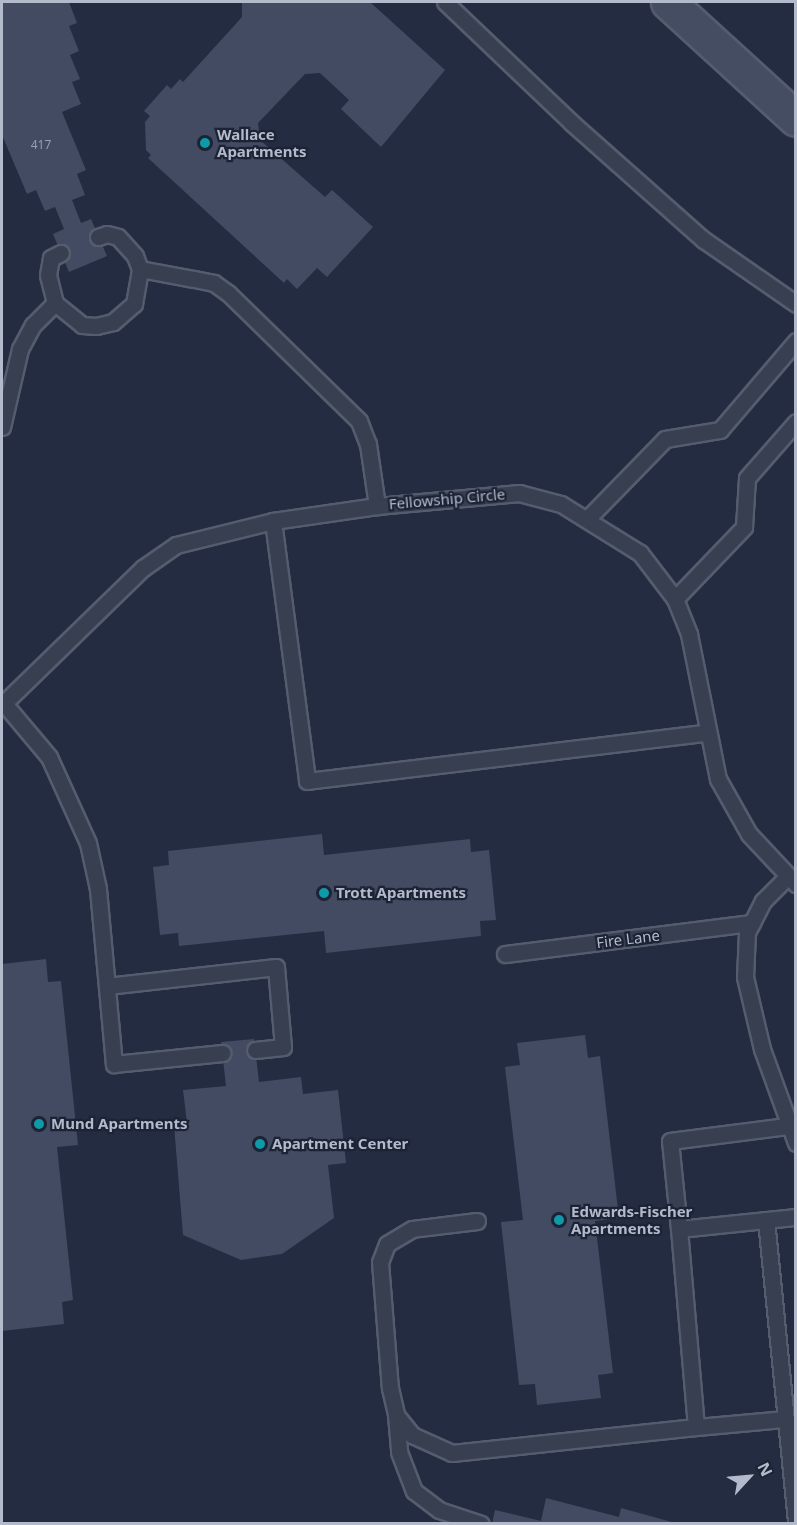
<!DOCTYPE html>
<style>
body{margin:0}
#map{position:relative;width:797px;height:1525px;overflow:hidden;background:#232c40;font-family:"Noto Sans",sans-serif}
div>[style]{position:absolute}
.building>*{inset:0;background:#424b62}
.roads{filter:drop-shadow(2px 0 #555c6e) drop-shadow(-2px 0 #555c6e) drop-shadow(0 2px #555c6e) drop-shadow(0 -2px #555c6e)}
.lane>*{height:15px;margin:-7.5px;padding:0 7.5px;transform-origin:7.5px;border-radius:7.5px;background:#373f50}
.secondary>*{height:33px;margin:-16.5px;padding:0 16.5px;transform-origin:16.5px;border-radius:16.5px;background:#454d63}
.dots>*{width:16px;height:16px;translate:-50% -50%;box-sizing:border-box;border:3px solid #1c2335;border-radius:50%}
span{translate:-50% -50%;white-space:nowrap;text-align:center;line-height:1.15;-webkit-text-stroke:4.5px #1c2335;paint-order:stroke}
.number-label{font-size:12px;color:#979eb1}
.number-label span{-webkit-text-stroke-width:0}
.poi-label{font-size:15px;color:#b3bacb;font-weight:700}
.left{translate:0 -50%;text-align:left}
.street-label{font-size:15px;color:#b3bacb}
.frame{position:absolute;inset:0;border:3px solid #b3bacb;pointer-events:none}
.north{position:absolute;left:719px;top:1447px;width:60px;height:60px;-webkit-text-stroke:4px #1c2335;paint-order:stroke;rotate:64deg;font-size:16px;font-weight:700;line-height:24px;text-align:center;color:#b3bacb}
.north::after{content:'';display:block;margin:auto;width:21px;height:27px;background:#b3bacb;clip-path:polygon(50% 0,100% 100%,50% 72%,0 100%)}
</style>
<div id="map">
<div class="building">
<i style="clip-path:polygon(2px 2px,69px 2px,77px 23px,69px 26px,79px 51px,70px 55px,80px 79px,72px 82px,81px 104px,62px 112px,86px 170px,77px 174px,85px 195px,72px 200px,81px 223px,91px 219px,107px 256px,69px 272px,53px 234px,64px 229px,55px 207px,45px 211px,36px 190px,27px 194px,2px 135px)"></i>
<i style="clip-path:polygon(242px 2px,370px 2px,445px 70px,381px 147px,341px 109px,349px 100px,320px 73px,305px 74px,258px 123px,260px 140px,325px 197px,332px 190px,373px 227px,327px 277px,317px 268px,297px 289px,287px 279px,284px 283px,148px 158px,151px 155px,146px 150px,145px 122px,150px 116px,144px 111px,167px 85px,171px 89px,180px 79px,183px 82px,242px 17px)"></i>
<i style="clip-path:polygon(322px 834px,324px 855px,470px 839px,471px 852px,489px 850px,496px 920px,480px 921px,481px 936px,326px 953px,324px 931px,179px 946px,178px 933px,160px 935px,153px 867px,169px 865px,168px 851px)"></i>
<i style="clip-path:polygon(46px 959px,48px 982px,61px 981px,78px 1145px,57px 1147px,73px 1300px,62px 1302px,64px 1324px,2px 1331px,2px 964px)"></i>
<i style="clip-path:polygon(585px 1035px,588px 1058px,600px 1056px,619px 1218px,595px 1221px,613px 1373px,598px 1375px,601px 1398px,537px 1405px,535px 1384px,519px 1385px,501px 1222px,523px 1220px,505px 1067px,520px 1065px,517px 1043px)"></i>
<i style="clip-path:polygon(254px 1039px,259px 1082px,301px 1077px,303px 1094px,338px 1090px,346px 1163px,328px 1165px,334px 1218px,282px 1254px,241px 1260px,183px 1235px,174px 1125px,187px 1123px,183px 1090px,226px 1086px,221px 1042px)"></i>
<i style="clip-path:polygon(546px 1498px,619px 1517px,621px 1508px,679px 1524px,492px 1524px,495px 1510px,541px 1521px)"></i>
</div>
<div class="roads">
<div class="lane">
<i style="left:445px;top:2px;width:175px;rotate:43.6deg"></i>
<i style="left:572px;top:123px;width:176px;rotate:41.6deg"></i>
<i style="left:704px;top:240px;width:112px;rotate:34.8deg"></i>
<i style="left:98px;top:237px;width:9px;rotate:-18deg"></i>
<i style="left:107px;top:234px;width:11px;rotate:15deg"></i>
<i style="left:118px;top:237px;width:25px;rotate:48deg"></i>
<i style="left:135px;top:256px;width:14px;rotate:69deg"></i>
<i style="left:55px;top:303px;width:29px;rotate:-104deg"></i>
<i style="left:48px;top:275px;width:17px;rotate:-80deg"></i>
<i style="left:51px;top:258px;width:11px;rotate:-27deg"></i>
<i style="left:2px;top:427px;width:80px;rotate:-77deg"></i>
<i style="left:20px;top:349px;width:27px;rotate:-62deg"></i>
<i style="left:33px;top:325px;width:31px;rotate:-45deg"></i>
<i style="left:55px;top:303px;width:35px;rotate:39deg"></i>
<i style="left:82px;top:325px;width:14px;rotate:4deg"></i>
<i style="left:96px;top:326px;width:17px;rotate:-13deg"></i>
<i style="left:113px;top:322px;width:28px;rotate:-41deg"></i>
<i style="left:134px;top:304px;width:36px;rotate:-80deg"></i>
<i style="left:140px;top:269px;width:55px;rotate:10.5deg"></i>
<i style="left:194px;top:279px;width:20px;rotate:11deg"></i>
<i style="left:214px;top:283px;width:17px;rotate:36deg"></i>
<i style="left:228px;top:293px;width:183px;rotate:44.3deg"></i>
<i style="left:359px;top:421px;width:25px;rotate:69deg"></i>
<i style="left:368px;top:444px;width:63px;rotate:81.7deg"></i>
<i style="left:588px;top:518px;width:110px;rotate:-45.7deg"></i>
<i style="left:665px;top:439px;width:56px;rotate:-9.3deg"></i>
<i style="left:720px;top:430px;width:117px;rotate:-49.5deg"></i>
<i style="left:273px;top:521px;width:262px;rotate:82.5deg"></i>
<i style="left:307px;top:781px;width:402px;rotate:-6.9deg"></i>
<i style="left:675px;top:599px;width:100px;rotate:-46.2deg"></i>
<i style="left:744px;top:527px;width:49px;rotate:-86.5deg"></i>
<i style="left:747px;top:478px;width:74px;rotate:-48.8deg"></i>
<i style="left:2px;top:701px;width:73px;rotate:50deg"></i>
<i style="left:49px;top:757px;width:94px;rotate:65.6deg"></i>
<i style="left:88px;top:843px;width:47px;rotate:77.7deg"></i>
<i style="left:98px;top:889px;width:176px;rotate:84.8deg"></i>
<i style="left:114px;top:1064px;width:109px;rotate:-5.8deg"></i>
<i style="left:2px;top:705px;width:197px;rotate:-44.2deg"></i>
<i style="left:143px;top:568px;width:40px;rotate:-34.9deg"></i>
<i style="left:176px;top:545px;width:100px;rotate:-13.9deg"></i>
<i style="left:273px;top:521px;width:105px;rotate:-8.2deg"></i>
<i style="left:377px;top:506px;width:143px;rotate:-5.2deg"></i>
<i style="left:519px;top:493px;width:43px;rotate:14.7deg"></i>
<i style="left:561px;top:504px;width:93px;rotate:31.8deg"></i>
<i style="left:640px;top:553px;width:58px;rotate:52.7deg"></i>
<i style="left:675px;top:599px;width:38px;rotate:68deg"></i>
<i style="left:689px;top:634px;width:148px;rotate:78.7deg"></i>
<i style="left:718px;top:779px;width:63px;rotate:60.6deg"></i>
<i style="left:749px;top:834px;width:69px;rotate:46.8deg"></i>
<i style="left:786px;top:878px;width:33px;rotate:135deg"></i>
<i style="left:763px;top:901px;width:35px;rotate:117deg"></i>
<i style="left:747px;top:932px;width:45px;rotate:92.5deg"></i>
<i style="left:745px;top:977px;width:74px;rotate:76.7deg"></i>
<i style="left:762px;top:1049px;width:100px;rotate:70.1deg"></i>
<i style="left:505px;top:954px;width:249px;rotate:-7.2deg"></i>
<i style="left:107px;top:986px;width:170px;rotate:-6.4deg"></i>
<i style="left:276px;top:967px;width:80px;rotate:85deg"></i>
<i style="left:283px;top:1047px;width:28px;rotate:174deg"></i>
<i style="left:766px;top:1220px;width:302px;rotate:84.3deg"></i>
<i style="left:477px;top:1221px;width:65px;rotate:173deg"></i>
<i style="left:412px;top:1229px;width:29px;rotate:149deg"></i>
<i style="left:387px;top:1244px;width:19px;rotate:111deg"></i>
<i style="left:380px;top:1262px;width:126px;rotate:85.5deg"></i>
<i style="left:390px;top:1388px;width:28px;rotate:77deg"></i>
<i style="left:396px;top:1415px;width:26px;rotate:51deg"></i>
<i style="left:412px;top:1435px;width:44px;rotate:24.2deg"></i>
<i style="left:452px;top:1453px;width:245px;rotate:-6.1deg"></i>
<i style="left:696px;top:1427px;width:199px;rotate:-94.9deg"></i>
<i style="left:679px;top:1229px;width:118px;rotate:-5.9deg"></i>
<i style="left:679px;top:1229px;width:88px;rotate:-95.8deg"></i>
<i style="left:670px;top:1141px;width:118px;rotate:-7.3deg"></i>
<i style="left:396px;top:1415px;width:37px;rotate:85deg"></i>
<i style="left:399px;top:1452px;width:42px;rotate:69deg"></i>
<i style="left:414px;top:1491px;width:31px;rotate:37deg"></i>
<i style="left:439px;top:1510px;width:44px;rotate:18.4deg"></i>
<i style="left:696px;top:1427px;width:88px;rotate:-5.2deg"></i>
</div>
<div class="secondary">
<i style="left:668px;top:2px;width:173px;rotate:42.4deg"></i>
</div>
</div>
<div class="dots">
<i style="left:205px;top:143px;background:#0f9aa8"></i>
<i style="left:324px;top:893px;background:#0f9aa8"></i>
<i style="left:39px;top:1124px;background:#0f9aa8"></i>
<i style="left:260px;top:1144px;background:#0f9aa8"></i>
<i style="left:559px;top:1220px;background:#0f9aa8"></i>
</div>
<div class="number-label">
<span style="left:41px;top:145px">417</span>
</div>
<div class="poi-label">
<span class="left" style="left:217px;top:143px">Wallace<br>Apartments</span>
<span class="left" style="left:336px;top:893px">Trott Apartments</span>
<span class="left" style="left:51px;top:1124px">Mund Apartments</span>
<span class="left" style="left:272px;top:1144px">Apartment Center</span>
<span class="left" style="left:571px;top:1220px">Edwards-Fischer<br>Apartments</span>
</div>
<div class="street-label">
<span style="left:447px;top:499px;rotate:-5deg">Fellowship Circle</span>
<span style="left:628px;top:939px;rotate:-7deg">Fire Lane</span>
</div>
<div class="frame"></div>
<div class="north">N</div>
</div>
